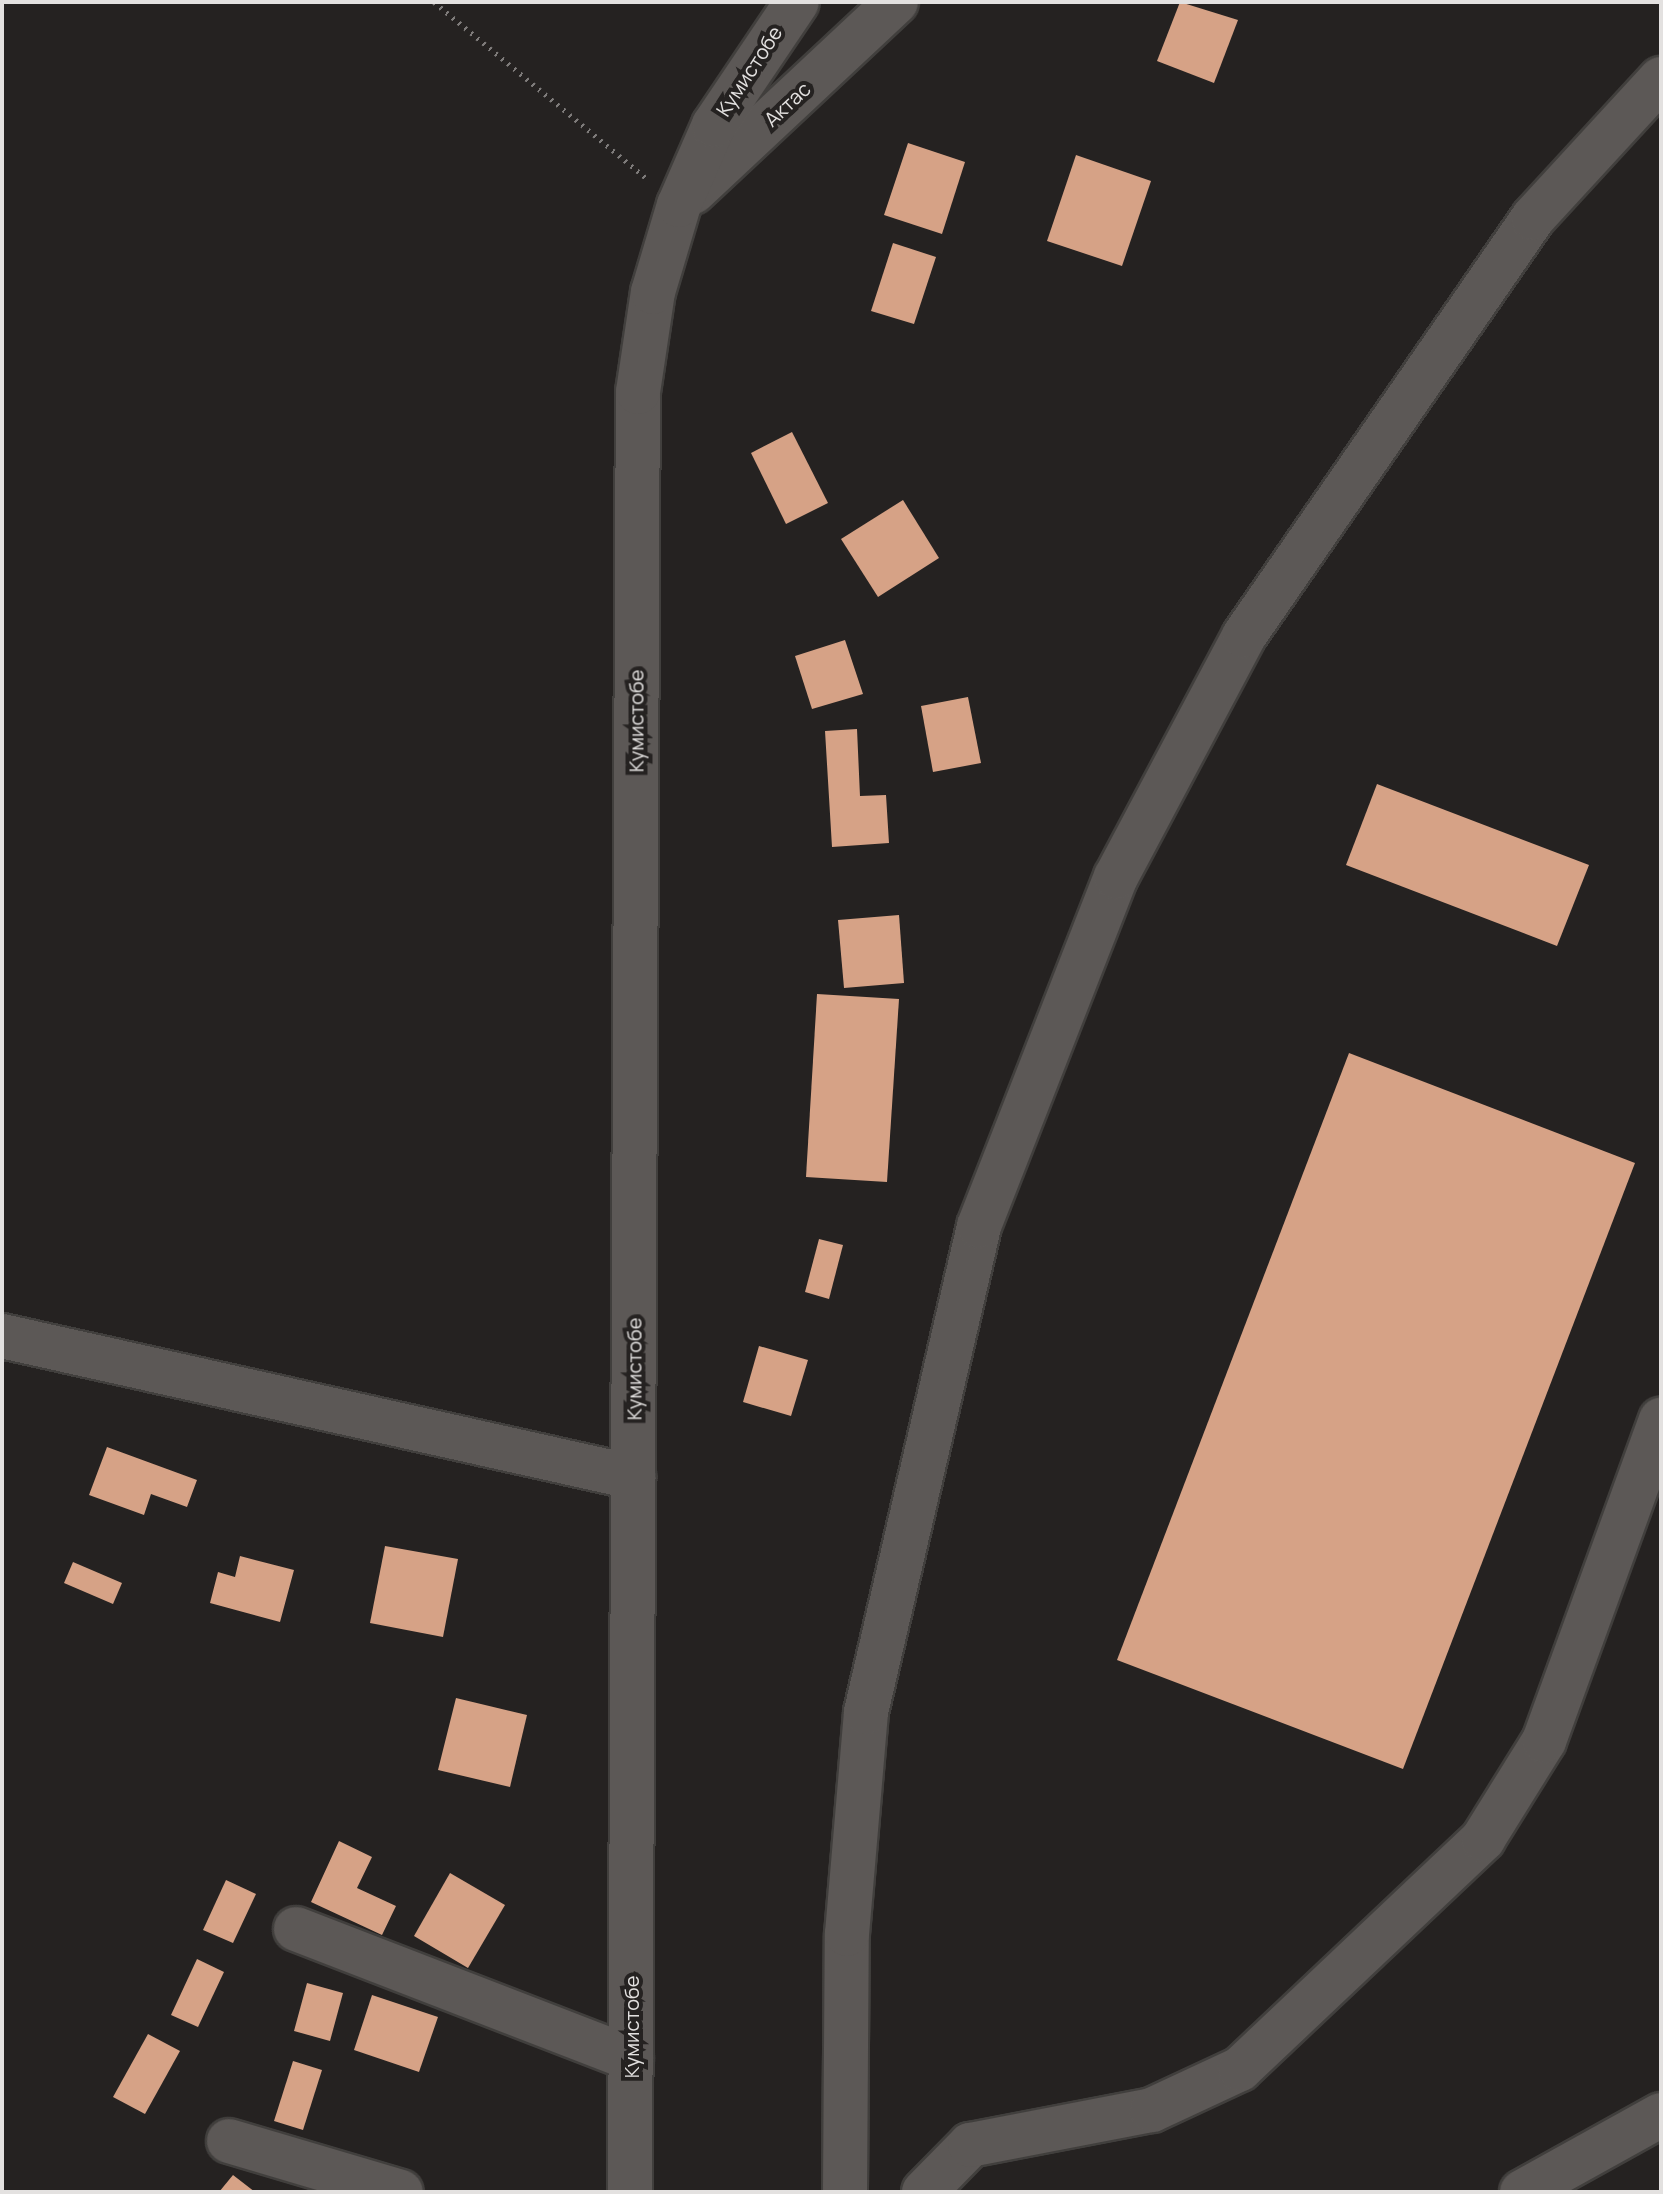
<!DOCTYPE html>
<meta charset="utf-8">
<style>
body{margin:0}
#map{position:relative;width:1663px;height:2194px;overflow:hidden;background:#252221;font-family:Manrope,sans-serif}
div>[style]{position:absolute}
.building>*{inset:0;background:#d6a286}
.path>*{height:5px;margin-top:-2.5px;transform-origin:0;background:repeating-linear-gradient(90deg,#7e7b7a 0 2px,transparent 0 8px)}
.roads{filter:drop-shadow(2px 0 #413f3d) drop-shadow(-2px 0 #413f3d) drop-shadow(0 2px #413f3d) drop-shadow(0 -2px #413f3d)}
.minor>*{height:44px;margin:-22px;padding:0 22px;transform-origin:22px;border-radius:22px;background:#5c5856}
span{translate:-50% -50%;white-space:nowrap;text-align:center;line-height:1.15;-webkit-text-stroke:8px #252221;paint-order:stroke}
.street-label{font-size:20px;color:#e3e1e0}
.frame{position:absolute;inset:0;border:4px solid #e3e1e0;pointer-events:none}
</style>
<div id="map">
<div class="building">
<i style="clip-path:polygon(1180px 2px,1238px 20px,1214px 83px,1157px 61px)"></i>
<i style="clip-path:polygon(908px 143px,965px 162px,942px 234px,884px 215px)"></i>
<i style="clip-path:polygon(1076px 155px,1151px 181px,1122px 266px,1047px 241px)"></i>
<i style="clip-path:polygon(893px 243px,936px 257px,914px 324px,871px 311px)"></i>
<i style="clip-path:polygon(792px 432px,828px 503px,786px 524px,751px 453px)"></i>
<i style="clip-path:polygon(903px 500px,939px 558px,878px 597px,841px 539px)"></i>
<i style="clip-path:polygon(845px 640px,863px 694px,812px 709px,795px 656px)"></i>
<i style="clip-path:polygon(968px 697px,981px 763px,933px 772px,921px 706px)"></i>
<i style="clip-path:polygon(857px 729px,860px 796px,886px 795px,889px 843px,832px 847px,825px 731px)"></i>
<i style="clip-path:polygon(1377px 784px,1589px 865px,1557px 946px,1346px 865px)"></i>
<i style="clip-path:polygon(899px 915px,904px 983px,844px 988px,838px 920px)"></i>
<i style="clip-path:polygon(817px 994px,899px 999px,887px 1182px,806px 1177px)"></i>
<i style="clip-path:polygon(1349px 1053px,1635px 1163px,1403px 1769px,1117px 1660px)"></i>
<i style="clip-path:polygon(819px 1239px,843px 1245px,829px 1299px,805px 1292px)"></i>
<i style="clip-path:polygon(759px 1346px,808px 1360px,791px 1416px,743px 1402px)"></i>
<i style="clip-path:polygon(107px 1447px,197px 1480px,187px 1507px,151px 1494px,144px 1515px,89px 1495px)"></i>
<i style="clip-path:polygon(385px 1546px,458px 1559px,443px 1637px,370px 1623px)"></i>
<i style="clip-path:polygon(240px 1556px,294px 1570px,280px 1622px,210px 1603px,218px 1572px,235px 1577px)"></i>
<i style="clip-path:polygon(73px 1562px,122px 1583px,113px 1604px,64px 1583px)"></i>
<i style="clip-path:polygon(456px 1698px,527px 1715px,510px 1787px,438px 1770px)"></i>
<i style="clip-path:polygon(339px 1841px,372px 1857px,357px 1888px,396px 1906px,382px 1935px,311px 1902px)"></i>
<i style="clip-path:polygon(450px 1873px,505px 1905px,468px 1968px,414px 1936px)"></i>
<i style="clip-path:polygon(226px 1880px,256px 1894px,233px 1943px,203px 1930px)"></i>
<i style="clip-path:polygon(197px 1959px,224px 1972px,198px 2027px,171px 2015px)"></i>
<i style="clip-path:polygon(307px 1983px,343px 1993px,330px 2041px,294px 2031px)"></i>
<i style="clip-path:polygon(372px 1995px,438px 2017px,419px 2072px,354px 2050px)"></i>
<i style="clip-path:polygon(148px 2034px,180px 2051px,145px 2114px,113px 2097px)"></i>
<i style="clip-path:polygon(293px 2061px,322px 2070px,303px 2130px,274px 2121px)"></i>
<i style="clip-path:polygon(233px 2175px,255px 2192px,219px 2192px)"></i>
</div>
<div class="path">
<i style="left:434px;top:2px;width:277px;rotate:39.7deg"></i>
</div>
<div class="roads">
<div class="minor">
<i style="left:693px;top:192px;width:278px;rotate:-43.1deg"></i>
<i style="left:2px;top:1336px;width:647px;rotate:12.6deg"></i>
<i style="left:296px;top:1929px;width:359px;rotate:21.1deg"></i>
<i style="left:229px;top:2141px;width:179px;rotate:16.5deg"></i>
<i style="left:630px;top:2192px;width:1800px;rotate:-89.75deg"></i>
<i style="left:638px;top:392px;width:101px;rotate:-81.5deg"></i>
<i style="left:653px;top:292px;width:91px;rotate:-73.4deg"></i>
<i style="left:679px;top:205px;width:87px;rotate:-66.4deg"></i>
<i style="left:714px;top:125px;width:148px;rotate:-56deg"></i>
<i style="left:845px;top:2192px;width:258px;rotate:-89.6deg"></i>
<i style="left:847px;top:1934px;width:223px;rotate:-85.1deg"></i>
<i style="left:866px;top:1712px;width:499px;rotate:-76.9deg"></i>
<i style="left:979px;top:1226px;width:375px;rotate:-68.6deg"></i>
<i style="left:1116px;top:877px;width:273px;rotate:-62deg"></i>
<i style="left:1244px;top:636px;width:508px;rotate:-55.34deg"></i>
<i style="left:1533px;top:218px;width:189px;rotate:-47.4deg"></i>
<i style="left:924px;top:2192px;width:66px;rotate:-45.6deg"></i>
<i style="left:970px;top:2145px;width:185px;rotate:-10.9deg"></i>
<i style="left:1152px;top:2110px;width:97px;rotate:-25deg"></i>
<i style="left:1240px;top:2069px;width:335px;rotate:-43.4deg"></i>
<i style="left:1483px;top:1839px;width:115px;rotate:-58.1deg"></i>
<i style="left:1544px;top:1741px;width:342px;rotate:-70deg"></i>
<i style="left:1522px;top:2192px;width:159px;rotate:-29deg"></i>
</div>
</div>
<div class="street-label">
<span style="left:749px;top:71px;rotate:-57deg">Кумистобе</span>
<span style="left:787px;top:104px;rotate:-43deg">Актас</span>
<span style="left:636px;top:721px;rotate:-90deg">Кумистобе</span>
<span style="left:634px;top:1369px;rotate:-90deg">Кумистобе</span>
<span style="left:631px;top:2027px;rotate:-90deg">Кумистобе</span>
</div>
<div class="frame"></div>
</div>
